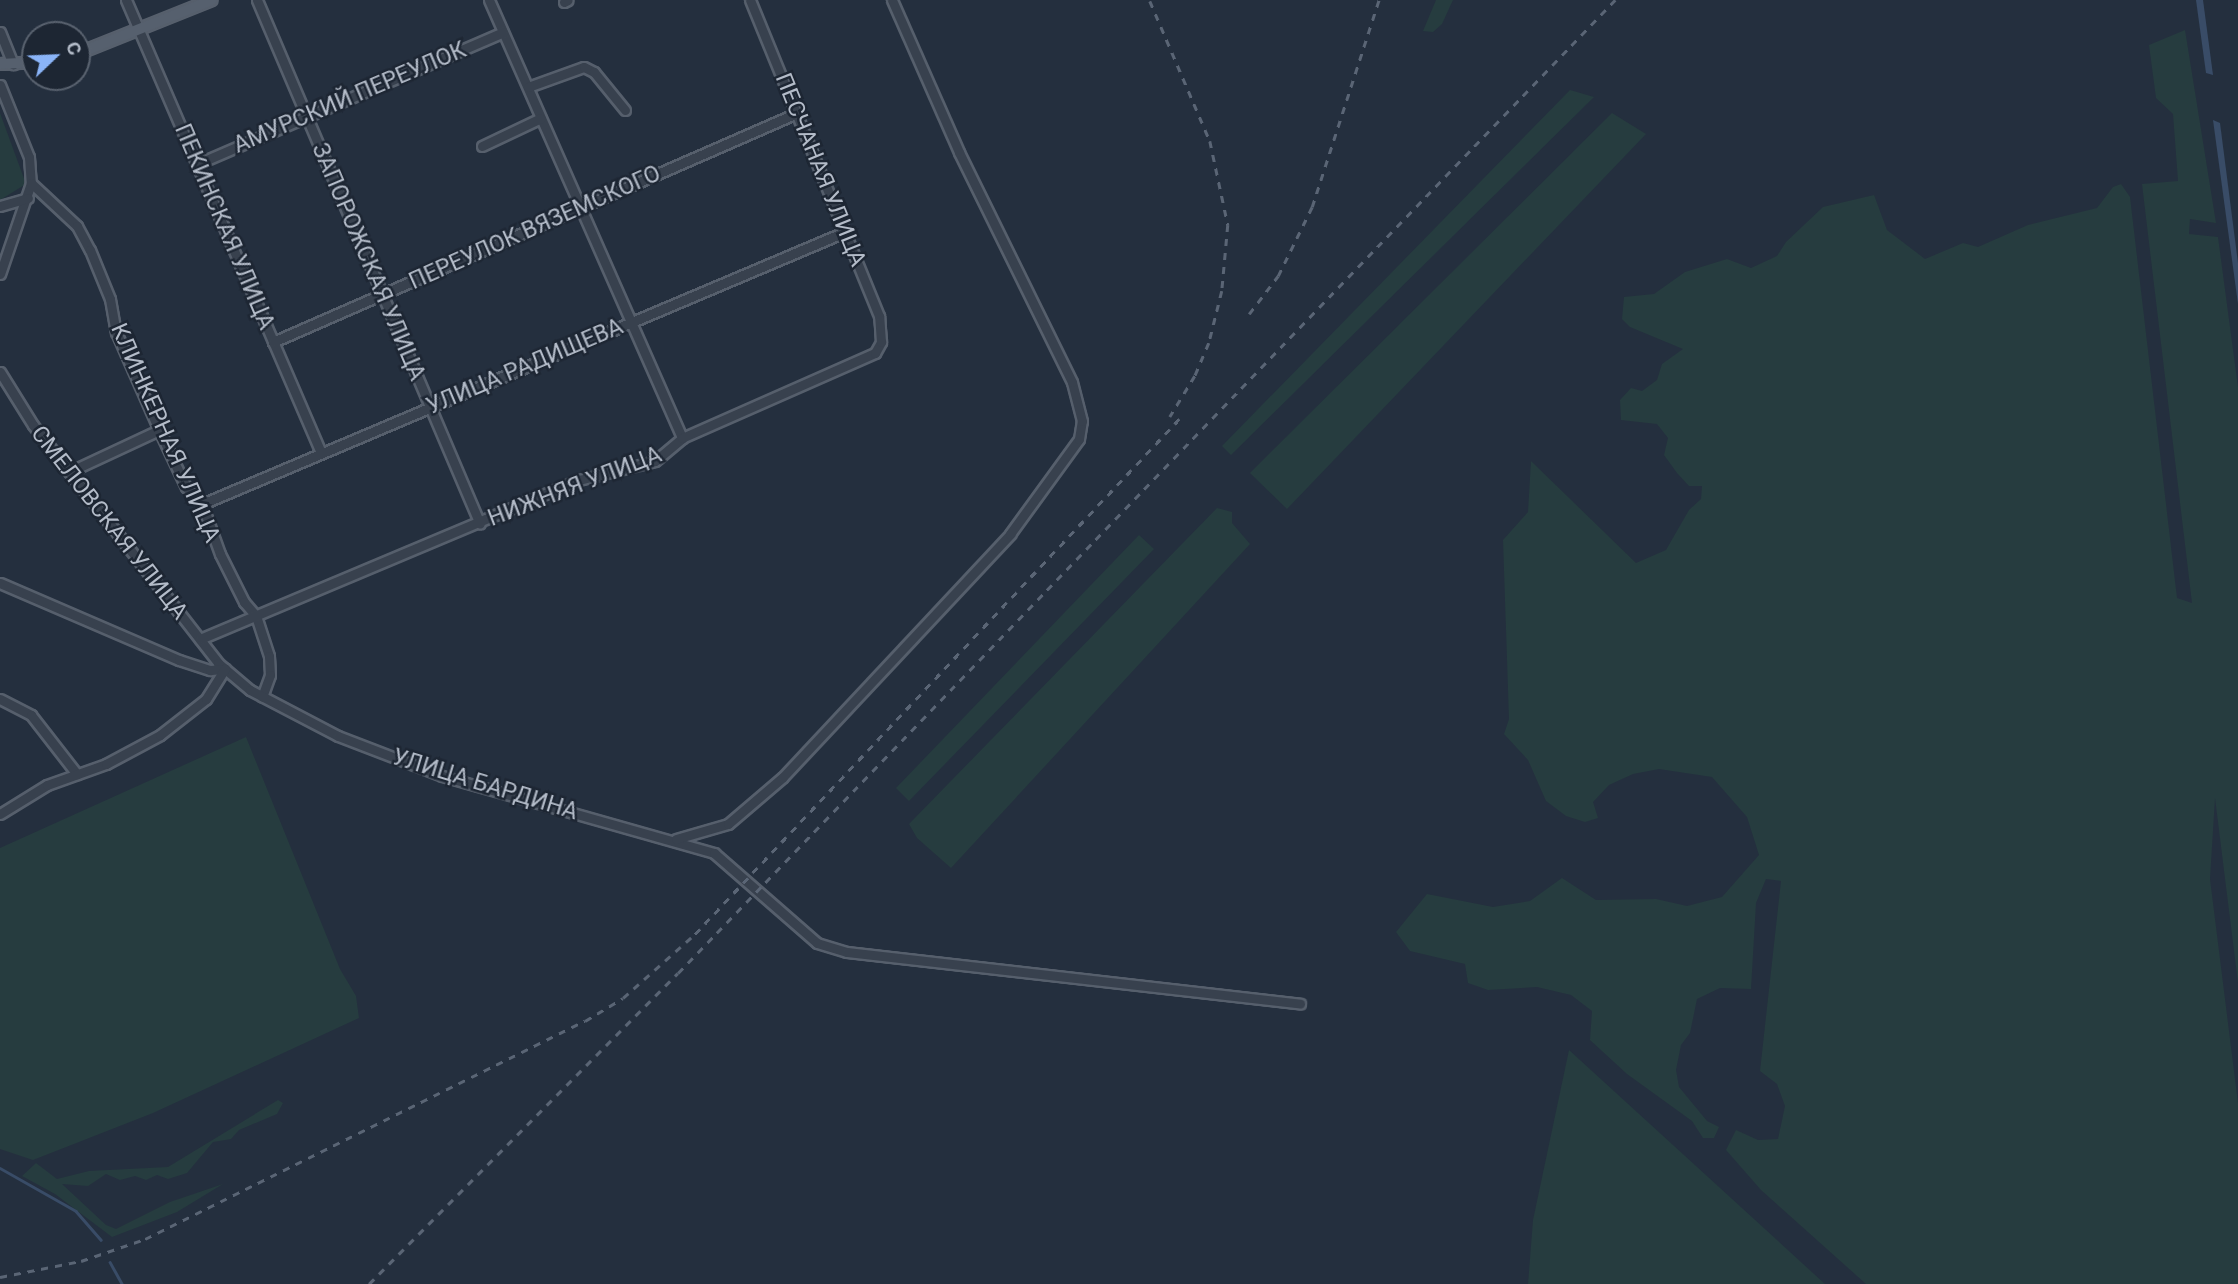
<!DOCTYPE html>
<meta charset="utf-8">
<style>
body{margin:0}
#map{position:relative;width:2238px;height:1284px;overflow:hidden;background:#242f3e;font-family:Roboto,sans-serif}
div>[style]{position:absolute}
.green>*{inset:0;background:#263c3f}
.water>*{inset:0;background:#394c67}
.stream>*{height:2.5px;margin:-1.25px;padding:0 1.25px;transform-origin:1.25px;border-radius:1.25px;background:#394c67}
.roads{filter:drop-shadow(2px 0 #565f6c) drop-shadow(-2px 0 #565f6c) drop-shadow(0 2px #565f6c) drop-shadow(0 -2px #565f6c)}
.minor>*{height:9px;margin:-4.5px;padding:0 4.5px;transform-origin:4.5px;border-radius:4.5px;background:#38414e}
.major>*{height:10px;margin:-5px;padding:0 5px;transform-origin:5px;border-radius:5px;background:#56606e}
.rail>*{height:2.5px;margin-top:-1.25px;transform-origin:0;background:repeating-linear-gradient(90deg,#5a6575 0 7px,transparent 0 14px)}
span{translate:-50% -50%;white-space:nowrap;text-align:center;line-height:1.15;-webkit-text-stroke:5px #1d2633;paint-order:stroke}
.street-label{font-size:23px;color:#b4bcc9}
.north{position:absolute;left:21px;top:21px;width:70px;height:70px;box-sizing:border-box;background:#1d2633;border:2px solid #59626f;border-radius:50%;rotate:67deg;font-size:19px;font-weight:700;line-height:28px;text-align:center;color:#b4bcc9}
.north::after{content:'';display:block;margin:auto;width:24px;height:32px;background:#8ab4f8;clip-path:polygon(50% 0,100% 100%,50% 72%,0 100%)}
</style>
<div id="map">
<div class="green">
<i style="clip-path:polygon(1436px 0,1453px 0,1442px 24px,1433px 32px,1423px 31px)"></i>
<i style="clip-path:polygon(2185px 30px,2216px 223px,2190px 219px,2189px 234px,2218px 237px,2238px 387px,2238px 983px,2215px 798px,2210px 879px,2238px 1103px,2238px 1284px,1866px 1284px,1761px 1190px,1726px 1150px,1736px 1130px,1758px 1140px,1778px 1139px,1785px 1106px,1777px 1084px,1760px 1071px,1781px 881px,1766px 879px,1756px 903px,1751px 989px,1720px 988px,1697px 999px,1690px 1033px,1681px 1045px,1676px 1070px,1679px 1087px,1707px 1121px,1719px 1127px,1714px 1138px,1703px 1138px,1692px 1121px,1627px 1074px,1590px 1040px,1592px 1011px,1571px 995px,1537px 987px,1488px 990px,1468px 983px,1465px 964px,1410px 951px,1396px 932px,1427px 894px,1493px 907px,1530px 901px,1562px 878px,1596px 900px,1656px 899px,1687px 906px,1722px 897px,1759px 855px,1747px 817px,1712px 777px,1659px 769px,1633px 774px,1609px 785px,1593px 802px,1598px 818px,1585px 822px,1566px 816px,1546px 801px,1528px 760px,1504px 734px,1509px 719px,1503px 540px,1528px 512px,1531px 461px,1636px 563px,1666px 550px,1689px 510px,1701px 499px,1702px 486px,1689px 486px,1677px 473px,1664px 455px,1668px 438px,1657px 424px,1621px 420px,1620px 400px,1631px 388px,1642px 391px,1657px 380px,1662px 364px,1683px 349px,1630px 327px,1622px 319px,1624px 297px,1654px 294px,1685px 272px,1727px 259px,1751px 268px,1777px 256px,1786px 242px,1823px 207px,1874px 195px,1887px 230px,1925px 259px,1963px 243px,1978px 247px,2028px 225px,2097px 208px,2113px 187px,2121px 184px,2130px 197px,2177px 598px,2192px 603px,2142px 184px,2178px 181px,2173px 114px,2156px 98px,2149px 45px)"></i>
<i style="clip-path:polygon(1570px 90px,1594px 97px,1231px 455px,1222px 446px)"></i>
<i style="clip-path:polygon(0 113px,26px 184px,0 200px)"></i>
<i style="clip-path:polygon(1612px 113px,1646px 134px,1287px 509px,1250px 473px)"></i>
<i style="clip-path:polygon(1217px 508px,1232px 512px,1232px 523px,1250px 544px,951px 868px,917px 838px,909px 824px)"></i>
<i style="clip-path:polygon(1139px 535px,1154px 549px,909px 801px,896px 788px)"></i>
<i style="clip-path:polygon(246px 737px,340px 969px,356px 996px,359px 1018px,153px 1113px,33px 1160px,0 1149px,0 848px)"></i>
<i style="clip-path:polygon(1569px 1050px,1825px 1284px,1528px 1284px,1533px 1220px)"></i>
<i style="clip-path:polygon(278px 1100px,283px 1103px,277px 1114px,239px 1130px,231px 1139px,213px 1142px,187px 1173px,168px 1179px,157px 1175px,146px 1180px,135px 1176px,120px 1180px,106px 1174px,88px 1186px,62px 1184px,106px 1225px,116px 1229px,170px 1202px,223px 1184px,177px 1212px,112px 1237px,55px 1194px,22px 1176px,36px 1163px,57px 1179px,89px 1171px,168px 1167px)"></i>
</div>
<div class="water">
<i style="clip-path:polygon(2196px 0,2203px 0,2213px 75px,2206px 73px)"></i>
<i style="clip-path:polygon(2213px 120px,2220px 123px,2238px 263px,2238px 304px)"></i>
</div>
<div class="stream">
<i style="left:0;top:1168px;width:87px;rotate:29.5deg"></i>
<i style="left:76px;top:1211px;width:38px;rotate:49deg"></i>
<i style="left:110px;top:1262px;width:25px;rotate:61deg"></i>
</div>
<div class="roads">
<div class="minor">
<i style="left:126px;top:0;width:493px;rotate:66.7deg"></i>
<i style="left:257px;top:0;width:569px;rotate:66.95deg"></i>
<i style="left:489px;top:0;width:479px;rotate:66.2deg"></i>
<i style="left:564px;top:2px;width:4px;rotate:-27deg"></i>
<i style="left:0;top:32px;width:35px;rotate:68deg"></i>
<i style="left:0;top:85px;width:78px;rotate:68.1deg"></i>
<i style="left:29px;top:157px;width:26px;rotate:86deg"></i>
<i style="left:31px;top:183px;width:96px;rotate:108.8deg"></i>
<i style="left:528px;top:87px;width:59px;rotate:-19.7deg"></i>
<i style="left:584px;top:67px;width:11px;rotate:27deg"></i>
<i style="left:594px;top:72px;width:49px;rotate:50.8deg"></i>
<i style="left:482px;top:146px;width:65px;rotate:-25.4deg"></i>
<i style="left:197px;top:164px;width:333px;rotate:-23.3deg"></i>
<i style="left:31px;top:183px;width:63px;rotate:43.1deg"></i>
<i style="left:77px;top:226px;width:27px;rotate:62deg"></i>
<i style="left:90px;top:250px;width:53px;rotate:67.8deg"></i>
<i style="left:110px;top:299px;width:34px;rotate:80deg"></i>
<i style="left:116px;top:332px;width:107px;rotate:66.3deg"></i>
<i style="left:159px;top:430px;width:63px;rotate:64.7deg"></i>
<i style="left:186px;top:487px;width:23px;rotate:47deg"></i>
<i style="left:202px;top:504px;width:53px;rotate:70.2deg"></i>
<i style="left:220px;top:554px;width:54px;rotate:63.4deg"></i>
<i style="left:244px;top:602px;width:18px;rotate:49deg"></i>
<i style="left:256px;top:616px;width:42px;rotate:72deg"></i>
<i style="left:269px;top:656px;width:19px;rotate:87deg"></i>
<i style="left:270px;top:675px;width:23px;rotate:110deg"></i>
<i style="left:0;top:206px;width:29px;rotate:-16deg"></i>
<i style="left:273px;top:342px;width:572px;rotate:-23.61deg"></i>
<i style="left:0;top:372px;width:62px;rotate:58.1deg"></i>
<i style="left:33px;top:425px;width:301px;rotate:52.1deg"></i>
<i style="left:218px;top:663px;width:42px;rotate:40.2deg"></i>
<i style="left:250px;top:690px;width:99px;rotate:27.6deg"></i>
<i style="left:338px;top:736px;width:111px;rotate:21deg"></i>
<i style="left:442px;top:776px;width:283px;rotate:15.8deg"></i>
<i style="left:714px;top:853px;width:137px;rotate:41.1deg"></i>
<i style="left:817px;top:943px;width:31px;rotate:17deg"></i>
<i style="left:847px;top:952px;width:456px;rotate:6.5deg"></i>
<i style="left:69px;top:472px;width:99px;rotate:-25deg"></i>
<i style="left:202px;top:504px;width:700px;rotate:-22.94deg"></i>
<i style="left:0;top:583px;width:195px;rotate:23.3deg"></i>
<i style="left:179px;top:660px;width:33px;rotate:18deg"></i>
<i style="left:210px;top:670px;width:15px;rotate:-4deg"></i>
<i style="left:200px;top:639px;width:411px;rotate:-22.8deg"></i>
<i style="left:579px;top:480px;width:78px;rotate:-14deg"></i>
<i style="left:655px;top:461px;width:35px;rotate:-40deg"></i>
<i style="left:682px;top:438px;width:211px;rotate:-23.8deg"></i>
<i style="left:875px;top:353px;width:13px;rotate:-61deg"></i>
<i style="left:881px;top:342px;width:26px;rotate:-94deg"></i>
<i style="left:879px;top:316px;width:341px;rotate:-112.2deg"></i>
<i style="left:0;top:699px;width:35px;rotate:27deg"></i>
<i style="left:31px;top:715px;width:75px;rotate:52.1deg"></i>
<i style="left:0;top:814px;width:55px;rotate:-31.7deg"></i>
<i style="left:47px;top:785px;width:63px;rotate:-19.6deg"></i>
<i style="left:106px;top:764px;width:61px;rotate:-28.2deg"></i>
<i style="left:160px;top:735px;width:58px;rotate:-38deg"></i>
<i style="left:206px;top:699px;width:36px;rotate:-58deg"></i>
<i style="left:676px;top:839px;width:54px;rotate:-16.1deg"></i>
<i style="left:728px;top:824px;width:72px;rotate:-40.5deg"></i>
<i style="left:783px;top:777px;width:333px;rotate:-46.9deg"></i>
<i style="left:1010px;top:534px;width:117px;rotate:-54deg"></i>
<i style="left:1079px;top:439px;width:18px;rotate:-81deg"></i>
<i style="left:1082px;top:421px;width:40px;rotate:-104.4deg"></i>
<i style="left:1072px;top:382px;width:256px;rotate:-116.2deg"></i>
<i style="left:959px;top:152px;width:166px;rotate:-113.8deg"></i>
</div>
<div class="major">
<i style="left:77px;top:54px;width:145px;rotate:-21.8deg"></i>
<i style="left:0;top:64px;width:35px;rotate:-3deg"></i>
</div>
</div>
<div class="rail">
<i style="left:1150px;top:1px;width:152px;rotate:66.8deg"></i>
<i style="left:1210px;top:141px;width:86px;rotate:77.9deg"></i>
<i style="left:1228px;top:225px;width:66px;rotate:95.2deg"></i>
<i style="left:1222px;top:291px;width:54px;rotate:104deg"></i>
<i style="left:1209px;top:343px;width:36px;rotate:113deg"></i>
<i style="left:1195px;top:376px;width:48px;rotate:121.4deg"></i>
<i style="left:1249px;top:314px;width:48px;rotate:-52.7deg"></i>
<i style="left:1278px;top:276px;width:77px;rotate:-63.8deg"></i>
<i style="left:1312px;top:207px;width:218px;rotate:-72.1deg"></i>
<i style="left:0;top:1277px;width:83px;rotate:-11.2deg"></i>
<i style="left:81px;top:1261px;width:68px;rotate:-19deg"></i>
<i style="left:145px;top:1239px;width:491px;rotate:-26.4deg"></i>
<i style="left:585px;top:1021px;width:44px;rotate:-31.2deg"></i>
<i style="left:623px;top:998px;width:96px;rotate:-41.6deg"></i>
<i style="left:695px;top:934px;width:708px;rotate:-46.77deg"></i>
<i style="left:369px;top:1284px;width:438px;rotate:-45.2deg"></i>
<i style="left:678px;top:973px;width:1351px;rotate:-46.08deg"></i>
</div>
<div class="street-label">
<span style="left:350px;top:98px;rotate:-23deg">АМУРСКИЙ ПЕРЕУЛОК</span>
<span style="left:820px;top:170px;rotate:68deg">ПЕСЧАНАЯ УЛИЦА</span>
<span style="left:224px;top:227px;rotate:67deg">ПЕКИНСКАЯ УЛИЦА</span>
<span style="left:535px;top:228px;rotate:-24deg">ПЕРЕУЛОК ВЯЗЕМСКОГО</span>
<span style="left:368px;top:262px;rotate:67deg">ЗАПОРОЖСКАЯ УЛИЦА</span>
<span style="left:525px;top:367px;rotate:-23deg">УЛИЦА РАДИЩЕВА</span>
<span style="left:165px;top:433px;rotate:66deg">КЛИНКЕРНАЯ УЛИЦА</span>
<span style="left:575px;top:487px;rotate:-21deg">НИЖНЯЯ УЛИЦА</span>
<span style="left:109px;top:523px;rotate:52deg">СМЕЛОВСКАЯ УЛИЦА</span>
<span style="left:485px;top:785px;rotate:17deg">УЛИЦА БАРДИНА</span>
</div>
<div class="north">С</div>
</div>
